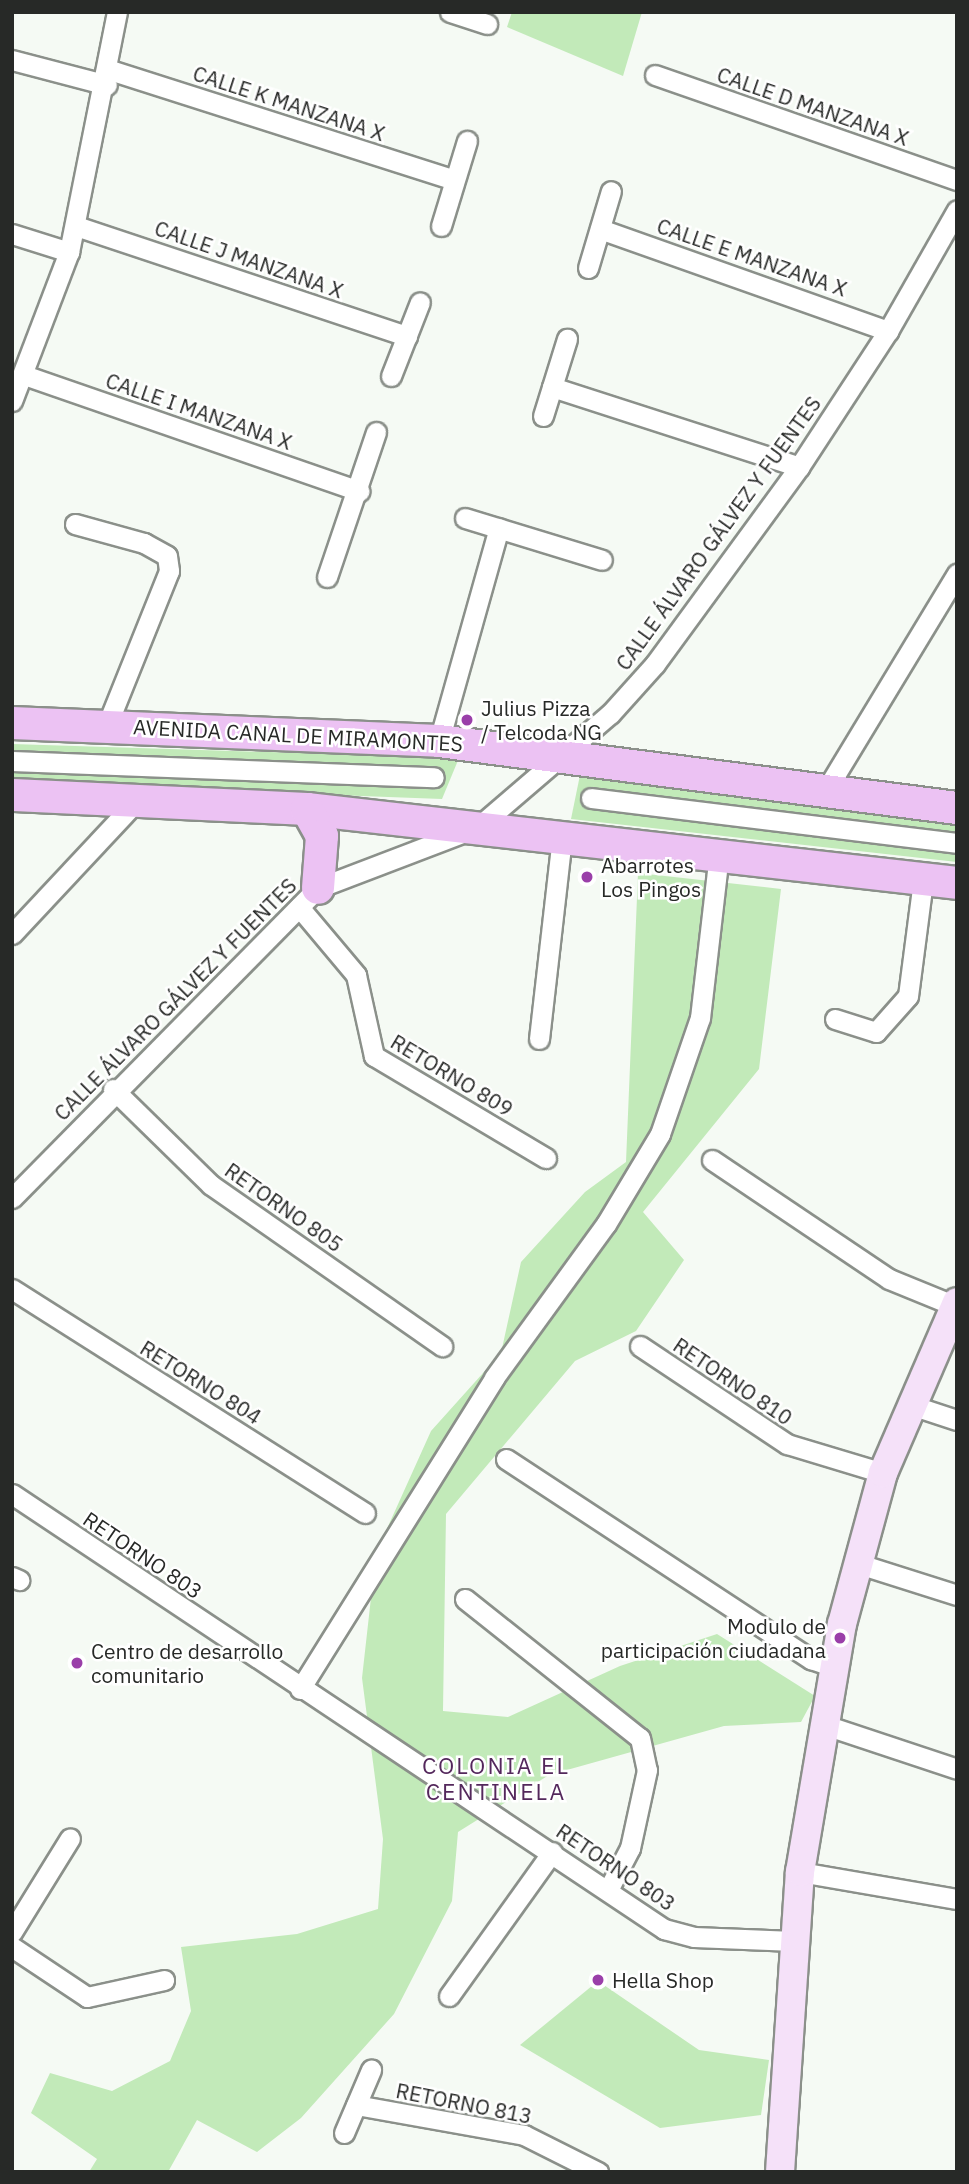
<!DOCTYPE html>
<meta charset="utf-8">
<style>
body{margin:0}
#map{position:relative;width:969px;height:2184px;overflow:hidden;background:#f5faf4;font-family:"IBM Plex Sans",sans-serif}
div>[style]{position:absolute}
.green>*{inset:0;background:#c2eab9}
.roads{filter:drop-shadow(2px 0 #8b908a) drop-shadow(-2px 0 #8b908a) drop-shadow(0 2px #8b908a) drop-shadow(0 -2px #8b908a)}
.street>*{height:19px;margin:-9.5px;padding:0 9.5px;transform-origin:9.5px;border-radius:9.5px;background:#fff}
.secondary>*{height:28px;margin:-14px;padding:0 14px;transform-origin:14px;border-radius:14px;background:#f5e1f9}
.primary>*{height:32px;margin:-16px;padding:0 16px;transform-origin:16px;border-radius:16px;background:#ecc2f3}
.dots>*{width:19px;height:19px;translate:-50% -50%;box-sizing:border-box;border:4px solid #fff;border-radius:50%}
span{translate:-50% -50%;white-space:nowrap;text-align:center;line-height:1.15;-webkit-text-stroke:5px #fff;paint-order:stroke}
.street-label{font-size:21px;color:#272927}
.poi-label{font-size:21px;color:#272927}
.left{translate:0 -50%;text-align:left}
.right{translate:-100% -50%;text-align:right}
.neighbourhood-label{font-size:23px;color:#54285c;letter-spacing:2px}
.frame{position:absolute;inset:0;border:14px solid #272927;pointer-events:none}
</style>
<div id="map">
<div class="green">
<i style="clip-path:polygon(512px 12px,642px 12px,623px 76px,507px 27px)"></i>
<i style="clip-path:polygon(12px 744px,459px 758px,442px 799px,12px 783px)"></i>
<i style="clip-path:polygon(580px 775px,957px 825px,957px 862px,571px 819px)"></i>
<i style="clip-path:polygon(638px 873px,781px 889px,759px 1069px,643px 1212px,684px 1260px,636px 1331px,575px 1361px,446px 1514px,443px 1711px,508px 1717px,620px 1666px,717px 1634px,815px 1696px,801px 1722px,724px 1726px,549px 1775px,458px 1832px,452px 1901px,394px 2014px,301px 2118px,257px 2152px,197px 2120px,168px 2172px,89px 2172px,97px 2159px,31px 2113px,50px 2073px,112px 2091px,170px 2061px,191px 2011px,181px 1947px,297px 1934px,378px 1909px,383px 1839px,362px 1678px,376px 1553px,431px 1431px,501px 1353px,521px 1262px,585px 1192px,626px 1162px)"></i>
<i style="clip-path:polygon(598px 1981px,699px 2050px,769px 2060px,761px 2115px,660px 2128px,520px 2045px)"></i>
</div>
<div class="roads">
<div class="street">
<i style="left:450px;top:12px;width:39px;rotate:18deg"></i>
<i style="left:12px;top:60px;width:98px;rotate:14.7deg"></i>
<i style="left:110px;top:70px;width:361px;rotate:17.7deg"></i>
<i style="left:655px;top:75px;width:320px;rotate:19.2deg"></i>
<i style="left:76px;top:226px;width:349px;rotate:18.4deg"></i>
<i style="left:441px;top:226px;width:89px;rotate:-73deg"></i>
<i style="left:600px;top:229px;width:306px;rotate:19.5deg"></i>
<i style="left:12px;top:234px;width:60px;rotate:17.5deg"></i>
<i style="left:588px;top:268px;width:80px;rotate:-73.4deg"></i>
<i style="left:24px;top:375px;width:355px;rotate:19.1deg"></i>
<i style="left:391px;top:376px;width:79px;rotate:-68.6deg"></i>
<i style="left:552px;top:387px;width:260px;rotate:17.9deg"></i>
<i style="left:12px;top:401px;width:160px;rotate:-69.1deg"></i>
<i style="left:69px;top:252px;width:245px;rotate:-78.7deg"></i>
<i style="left:543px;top:416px;width:81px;rotate:-72.7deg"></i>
<i style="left:465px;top:518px;width:143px;rotate:17deg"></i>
<i style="left:75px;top:524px;width:72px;rotate:15.4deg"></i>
<i style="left:144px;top:543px;width:26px;rotate:29deg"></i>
<i style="left:167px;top:556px;width:15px;rotate:82deg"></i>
<i style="left:169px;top:571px;width:166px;rotate:111.9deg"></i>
<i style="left:327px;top:577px;width:153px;rotate:-71.3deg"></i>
<i style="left:439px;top:741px;width:221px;rotate:-74.3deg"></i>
<i style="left:12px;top:761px;width:422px;rotate:2.2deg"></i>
<i style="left:826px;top:790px;width:253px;rotate:-58.8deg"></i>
<i style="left:591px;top:798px;width:369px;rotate:7deg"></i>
<i style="left:299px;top:907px;width:89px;rotate:50deg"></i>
<i style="left:356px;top:975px;width:83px;rotate:77.5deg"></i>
<i style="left:374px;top:1056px;width:200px;rotate:30.7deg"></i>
<i style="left:12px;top:934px;width:187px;rotate:-46.9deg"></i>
<i style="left:835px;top:1019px;width:43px;rotate:17.6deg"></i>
<i style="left:876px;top:1032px;width:48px;rotate:-48.4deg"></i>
<i style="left:908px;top:996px;width:117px;rotate:-82.6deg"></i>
<i style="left:539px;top:1039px;width:203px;rotate:-83.5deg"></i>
<i style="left:113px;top:1089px;width:137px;rotate:44.4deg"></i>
<i style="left:211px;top:1185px;width:282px;rotate:34.9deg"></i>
<i style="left:712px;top:1160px;width:213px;rotate:33.9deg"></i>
<i style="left:889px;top:1279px;width:71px;rotate:22.2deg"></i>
<i style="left:12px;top:1198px;width:436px;rotate:-45.4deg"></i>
<i style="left:318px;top:888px;width:171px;rotate:-20.9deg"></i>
<i style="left:478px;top:827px;width:174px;rotate:-40.6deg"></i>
<i style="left:610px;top:714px;width:67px;rotate:-48deg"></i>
<i style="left:655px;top:664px;width:244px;rotate:-53.8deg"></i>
<i style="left:799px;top:467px;width:163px;rotate:-56.8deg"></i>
<i style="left:888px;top:331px;width:139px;rotate:-60.3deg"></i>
<i style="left:12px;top:1289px;width:418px;rotate:32.4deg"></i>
<i style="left:640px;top:1346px;width:177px;rotate:33.7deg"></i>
<i style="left:787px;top:1444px;width:100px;rotate:16.8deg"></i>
<i style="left:911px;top:1405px;width:48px;rotate:18.1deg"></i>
<i style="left:506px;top:1459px;width:365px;rotate:33.3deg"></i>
<i style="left:811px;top:1659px;width:24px;rotate:19deg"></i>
<i style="left:12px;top:1494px;width:784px;rotate:33.71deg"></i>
<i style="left:664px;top:1929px;width:31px;rotate:15deg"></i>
<i style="left:694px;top:1937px;width:100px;rotate:2.3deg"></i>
<i style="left:856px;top:1563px;width:106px;rotate:17.6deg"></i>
<i style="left:12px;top:1577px;width:8px;rotate:23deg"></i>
<i style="left:465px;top:1599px;width:223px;rotate:38.5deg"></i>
<i style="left:640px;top:1738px;width:33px;rotate:78deg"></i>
<i style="left:647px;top:1770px;width:80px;rotate:102.3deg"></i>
<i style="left:630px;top:1848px;width:47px;rotate:117.6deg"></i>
<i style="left:300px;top:1689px;width:367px;rotate:-58deg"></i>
<i style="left:494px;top:1378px;width:190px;rotate:-54deg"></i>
<i style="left:606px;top:1224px;width:105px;rotate:-59deg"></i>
<i style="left:660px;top:1134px;width:123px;rotate:-71deg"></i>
<i style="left:700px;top:1018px;width:164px;rotate:-83.4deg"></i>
<i style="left:822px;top:1724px;width:142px;rotate:18.4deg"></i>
<i style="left:800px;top:1872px;width:159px;rotate:9.8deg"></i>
<i style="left:12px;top:1932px;width:110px;rotate:-58.3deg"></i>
<i style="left:12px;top:1947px;width:90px;rotate:33.7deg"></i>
<i style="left:87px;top:1997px;width:79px;rotate:-12.4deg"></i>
<i style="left:449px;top:1996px;width:177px;rotate:-54.4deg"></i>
<i style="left:356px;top:2105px;width:171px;rotate:10.1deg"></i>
<i style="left:524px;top:2135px;width:83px;rotate:26.6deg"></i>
<i style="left:344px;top:2133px;width:69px;rotate:-66.8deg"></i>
</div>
<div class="secondary">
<i style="left:780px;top:2172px;width:301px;rotate:-86.2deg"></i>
<i style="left:800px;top:1872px;width:252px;rotate:-80.4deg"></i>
<i style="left:842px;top:1624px;width:156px;rotate:-74.8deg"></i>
<i style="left:883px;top:1473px;width:186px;rotate:-66.6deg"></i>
</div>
<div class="primary">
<i style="left:12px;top:723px;width:427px;rotate:2.4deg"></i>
<i style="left:439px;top:741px;width:522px;rotate:7.37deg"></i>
<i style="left:12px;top:795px;width:295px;rotate:2.7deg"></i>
<i style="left:307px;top:809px;width:654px;rotate:6.49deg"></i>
<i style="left:307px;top:809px;width:31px;rotate:61deg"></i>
<i style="left:322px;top:836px;width:52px;rotate:94.4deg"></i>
</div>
</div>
<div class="dots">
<i style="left:467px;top:720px;background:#9a3fa9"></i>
<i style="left:587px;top:877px;background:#9a3fa9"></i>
<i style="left:840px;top:1638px;background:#9a3fa9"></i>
<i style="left:77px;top:1663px;background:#9a3fa9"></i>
<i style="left:598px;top:1980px;background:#9a3fa9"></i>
</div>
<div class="street-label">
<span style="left:289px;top:103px;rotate:18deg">CALLE K MANZANA X</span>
<span style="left:813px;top:106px;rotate:19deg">CALLE D MANZANA X</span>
<span style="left:752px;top:257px;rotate:19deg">CALLE E MANZANA X</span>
<span style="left:249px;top:259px;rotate:19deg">CALLE J MANZANA X</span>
<span style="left:199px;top:411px;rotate:19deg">CALLE I MANZANA X</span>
<span style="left:718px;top:533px;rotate:-54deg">CALLE ÁLVARO GÁLVEZ Y FUENTES</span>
<span style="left:298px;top:735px;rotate:3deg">AVENIDA CANAL DE MIRAMONTES</span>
<span style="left:175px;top:999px;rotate:-45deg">CALLE ÁLVARO GÁLVEZ Y FUENTES</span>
<span style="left:452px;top:1075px;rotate:31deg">RETORNO 809</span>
<span style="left:284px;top:1207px;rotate:35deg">RETORNO 805</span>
<span style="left:733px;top:1381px;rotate:34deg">RETORNO 810</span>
<span style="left:201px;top:1382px;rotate:32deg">RETORNO 804</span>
<span style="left:143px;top:1555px;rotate:34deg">RETORNO 803</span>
<span style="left:616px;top:1867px;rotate:34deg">RETORNO 803</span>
<span style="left:464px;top:2103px;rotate:11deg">RETORNO 813</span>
</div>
<div class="poi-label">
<span class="left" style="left:481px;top:720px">Julius Pizza<br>/ Telcoda NG</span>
<span class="left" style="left:601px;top:877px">Abarrotes<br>Los Pingos</span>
<span class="right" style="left:826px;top:1638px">Modulo de<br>participación ciudadana</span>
<span class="left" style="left:91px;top:1663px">Centro de desarrollo<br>comunitario</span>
<span class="left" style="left:612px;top:1980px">Hella Shop</span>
</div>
<div class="neighbourhood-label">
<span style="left:496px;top:1778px">COLONIA EL<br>CENTINELA</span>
</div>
<div class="frame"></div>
</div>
